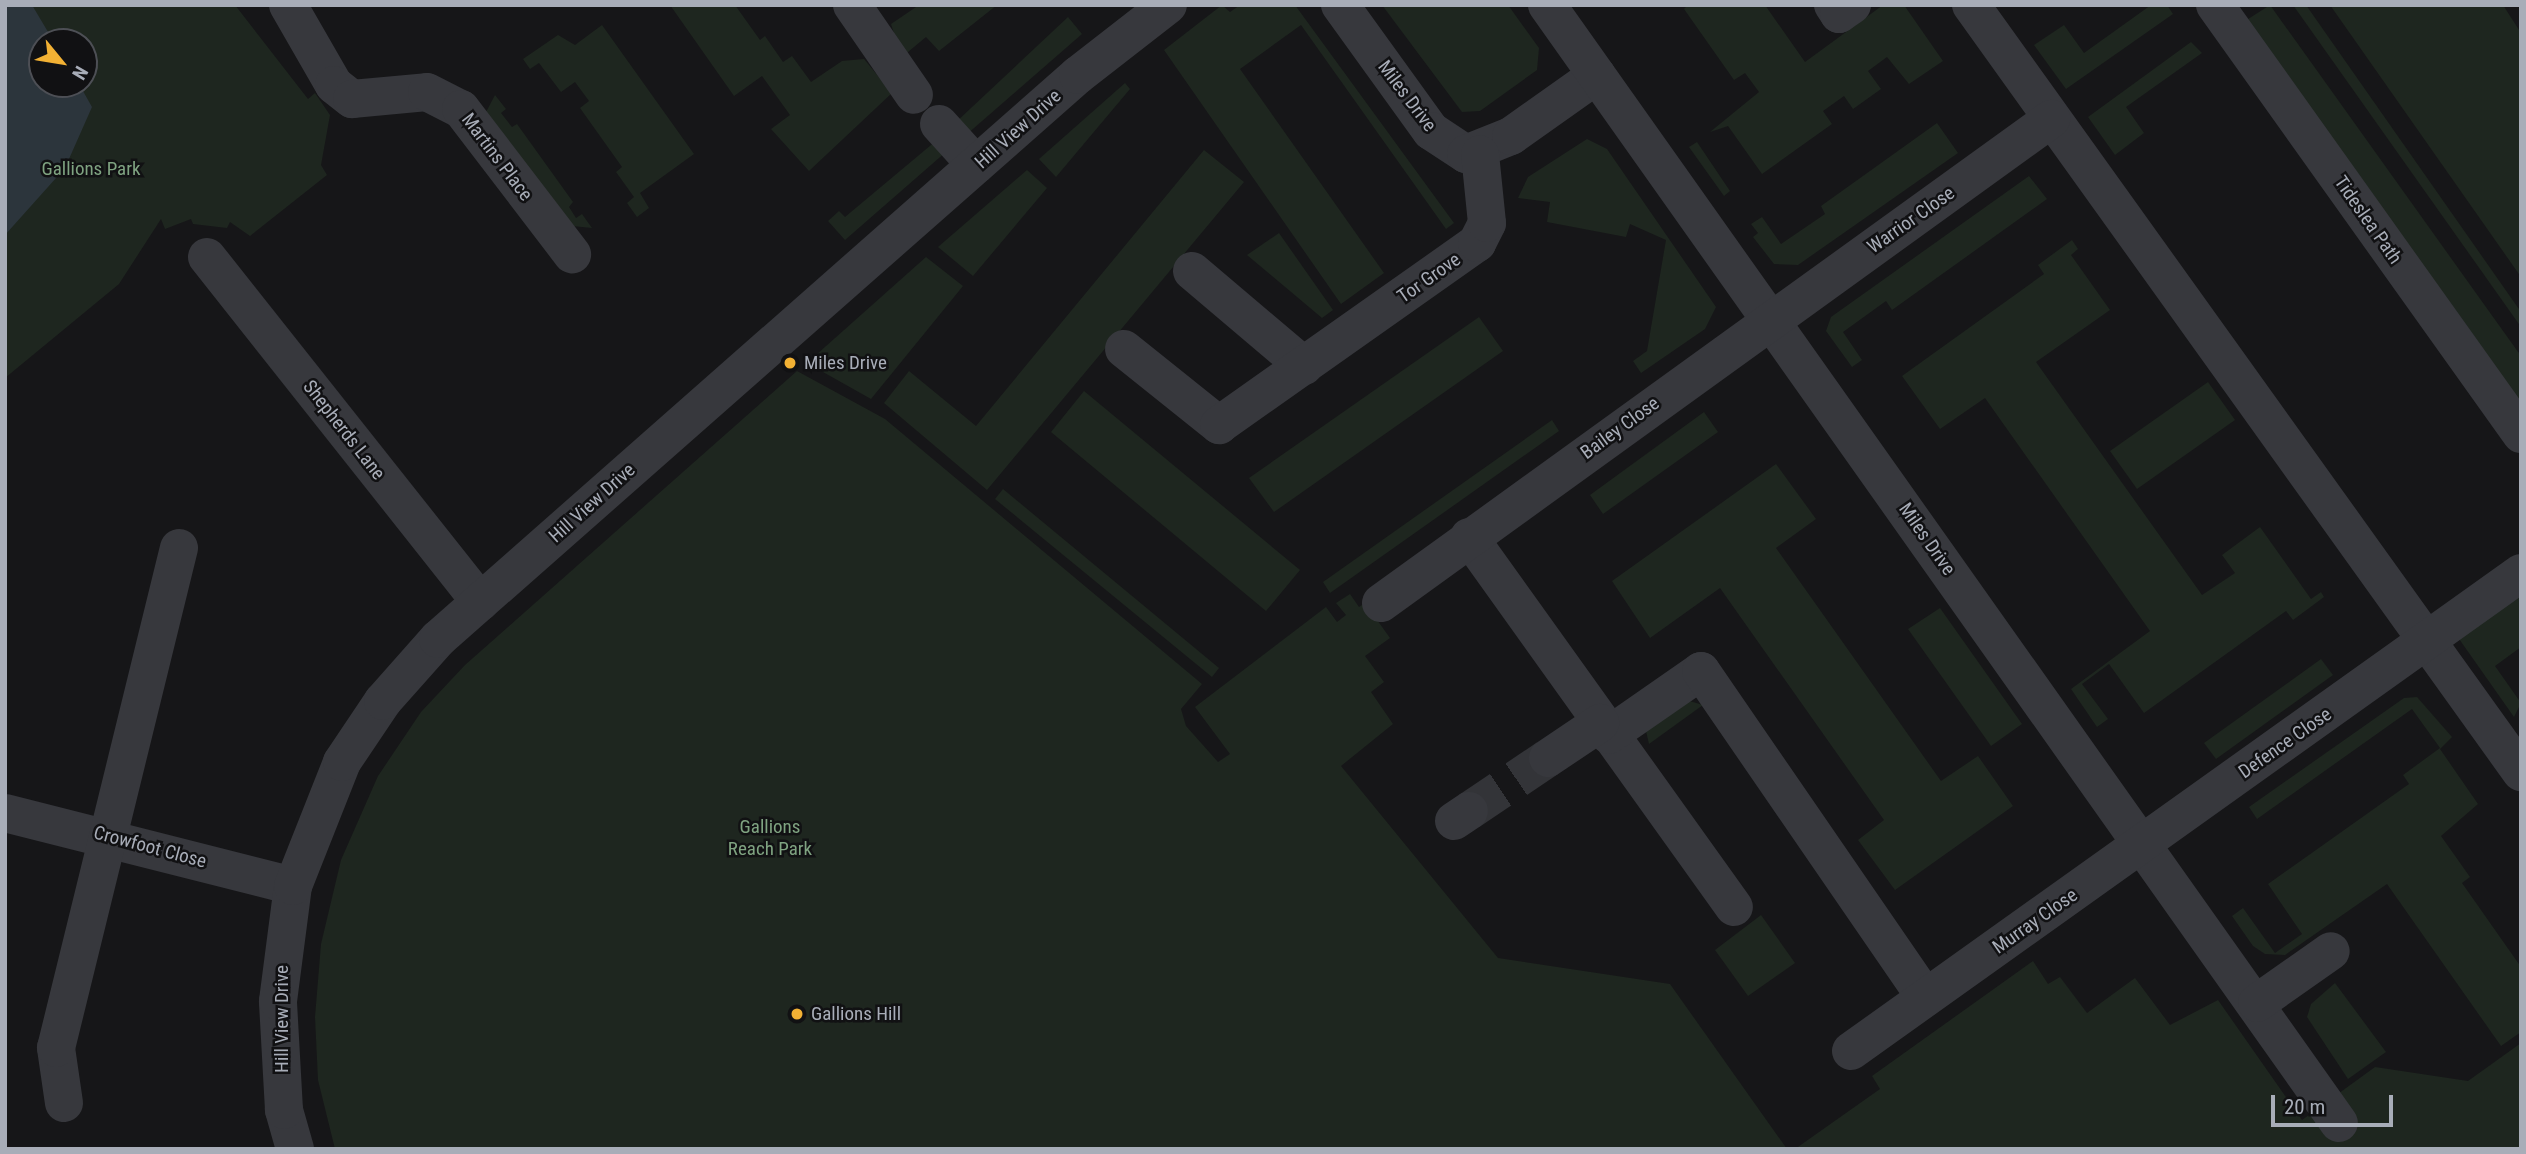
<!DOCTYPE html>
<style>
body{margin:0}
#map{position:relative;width:2526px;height:1154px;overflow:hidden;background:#161618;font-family:"Roboto Condensed",sans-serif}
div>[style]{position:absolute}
.green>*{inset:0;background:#1e261f}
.water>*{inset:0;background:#2c353c}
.minor-tunnel>*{height:38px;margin-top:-19px;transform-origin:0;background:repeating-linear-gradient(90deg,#333438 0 38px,transparent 0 57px)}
.minor>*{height:38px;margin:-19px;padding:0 19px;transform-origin:19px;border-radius:19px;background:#37383d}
.dots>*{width:19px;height:19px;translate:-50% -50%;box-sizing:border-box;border:4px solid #111113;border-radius:50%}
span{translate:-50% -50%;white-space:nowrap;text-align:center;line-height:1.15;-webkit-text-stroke:5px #111113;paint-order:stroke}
.street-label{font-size:19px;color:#a8adb8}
.park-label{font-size:19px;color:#7fa381}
.poi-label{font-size:19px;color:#a8adb8}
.left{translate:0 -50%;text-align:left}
.frame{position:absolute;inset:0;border:7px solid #a8adb8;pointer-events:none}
.north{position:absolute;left:28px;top:28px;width:70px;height:70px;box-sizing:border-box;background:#111113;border:2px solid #4d4f55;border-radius:50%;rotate:120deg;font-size:19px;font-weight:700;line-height:28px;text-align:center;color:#a8adb8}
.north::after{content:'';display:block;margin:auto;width:24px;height:32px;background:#f2b134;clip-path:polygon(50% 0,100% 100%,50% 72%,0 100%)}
.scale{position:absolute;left:2271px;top:1095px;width:122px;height:32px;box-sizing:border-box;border:4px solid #a8adb8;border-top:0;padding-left:9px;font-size:21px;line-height:24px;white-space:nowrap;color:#a8adb8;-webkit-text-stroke:5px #111113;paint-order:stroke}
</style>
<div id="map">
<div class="green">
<i style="clip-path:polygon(evenodd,5px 5px,235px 5px,308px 99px,315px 93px,330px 115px,321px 165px,327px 175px,250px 236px,230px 222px,227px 228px,193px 224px,191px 219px,165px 229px,161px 219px,119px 284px,5px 378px,5px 5px,42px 42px,84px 42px,84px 84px,42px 84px,42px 42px)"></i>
<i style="clip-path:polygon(670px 5px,735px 5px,760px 40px,765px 36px,783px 62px,792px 56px,811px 82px,842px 61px,864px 59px,892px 93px,809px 171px,771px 129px,790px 115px,762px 76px,734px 96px)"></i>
<i style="clip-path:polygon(919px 5px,997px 5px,939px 51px,926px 37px,902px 57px,891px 24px)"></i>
<i style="clip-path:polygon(1222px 5px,1230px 12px,1240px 5px,1295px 5px,1454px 223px,1446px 229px,1301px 25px,1240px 69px,1384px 273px,1341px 304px,1164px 50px)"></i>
<i style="clip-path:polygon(1382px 5px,1508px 5px,1539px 48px,1537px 70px,1480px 111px,1462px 112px)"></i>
<i style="clip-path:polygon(1688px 5px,1765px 5px,1805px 62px,1883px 5px,1904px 5px,1943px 61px,1909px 84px,1887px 57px,1868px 71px,1881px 89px,1853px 109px,1844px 96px,1823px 111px,1832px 124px,1762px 174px,1728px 126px,1710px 132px,1759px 92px,1745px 73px,1734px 80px,1684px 9px)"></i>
<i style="clip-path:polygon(2151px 5px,2167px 5px,2173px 14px,2066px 89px,2034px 45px,2064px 25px,2084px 53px)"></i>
<i style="clip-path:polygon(2270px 5px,2521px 356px,2521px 411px,2245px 21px)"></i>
<i style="clip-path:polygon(2293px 5px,2306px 5px,2521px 312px,2521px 327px)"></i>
<i style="clip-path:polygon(2330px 5px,2503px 5px,2521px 33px,2521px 277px)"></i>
<i style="clip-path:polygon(1068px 17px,1082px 34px,966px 135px,955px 123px)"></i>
<i style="clip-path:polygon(602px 25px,694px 154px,640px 193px,649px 208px,637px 217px,627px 203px,634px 197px,616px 172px,622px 167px,580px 108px,589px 101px,575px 82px,561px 92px,539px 63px,530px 69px,523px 59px,558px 35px,575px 45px)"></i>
<i style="clip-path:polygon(2191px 42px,2202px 53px,2126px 107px,2144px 133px,2115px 155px,2088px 117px)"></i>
<i style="clip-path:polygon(1125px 83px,1130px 89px,1056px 177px,1039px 159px)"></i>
<i style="clip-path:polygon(495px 95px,506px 109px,501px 113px,512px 127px,517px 124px,573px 202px,569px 207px,576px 218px,582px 214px,592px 228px,572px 226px,484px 116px)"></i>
<i style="clip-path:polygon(1937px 123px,1958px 153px,1798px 265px,1774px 264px,1753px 237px,1758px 233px,1751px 224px,1762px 217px,1781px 244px,1825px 214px,1821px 206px)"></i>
<i style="clip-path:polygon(1587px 139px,1607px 149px,1716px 307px,1705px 329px,1641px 373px,1633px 361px,1647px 351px,1666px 240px,1630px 224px,1626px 237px,1547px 222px,1550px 202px,1518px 198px,1528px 177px)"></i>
<i style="clip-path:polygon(937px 140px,947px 151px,845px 240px,828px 221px,839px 211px,845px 217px)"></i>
<i style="clip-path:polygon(1697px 142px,1730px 191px,1724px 196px,1689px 147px)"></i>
<i style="clip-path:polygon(1204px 150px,1244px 182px,987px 490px,884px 403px,909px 371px,976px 426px)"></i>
<i style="clip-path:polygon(1027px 170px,1047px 188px,973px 276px,938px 247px)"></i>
<i style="clip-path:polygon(2029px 176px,2047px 199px,1892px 310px,1886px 301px,1843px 332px,1862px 360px,1852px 367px,1826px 331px,1831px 317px)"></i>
<i style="clip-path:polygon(1279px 233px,1333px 310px,1322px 318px,1247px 255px)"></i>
<i style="clip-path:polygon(2072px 240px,2078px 249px,2071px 255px,2110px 310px,2036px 362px,2202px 595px,2235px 573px,2222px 555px,2260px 527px,2311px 599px,2321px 592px,2324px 597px,2293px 620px,2286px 611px,2144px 713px,2109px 664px,2082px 684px,2108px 719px,2097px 727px,2071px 689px,2150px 631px,1985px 398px,1940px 429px,1902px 376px,2044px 274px,2038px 265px)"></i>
<i style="clip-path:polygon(926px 257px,963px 286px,871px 399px,807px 363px)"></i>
<i style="clip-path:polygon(1479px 317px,1503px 351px,1274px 512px,1249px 478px)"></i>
<i style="clip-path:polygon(797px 371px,885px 419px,1202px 684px,1181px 709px,1186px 726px,1218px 762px,1230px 754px,1195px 707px,1326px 607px,1337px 622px,1346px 615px,1336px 603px,1350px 594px,1359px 607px,1365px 603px,1390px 638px,1365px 656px,1384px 682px,1371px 692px,1393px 724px,1341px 766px,1498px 958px,1670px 984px,1787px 1149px,335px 1149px,318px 1080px,315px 1017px,321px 944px,341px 860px,378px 776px,421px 712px,465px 665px)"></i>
<i style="clip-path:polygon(2208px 382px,2235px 420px,2137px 489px,2110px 451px)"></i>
<i style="clip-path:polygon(1084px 391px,1300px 570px,1266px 611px,1051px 432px)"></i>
<i style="clip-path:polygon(1704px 412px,1718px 432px,1603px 514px,1590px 495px)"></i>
<i style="clip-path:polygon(1552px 420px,1559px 431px,1330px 593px,1323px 582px)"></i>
<i style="clip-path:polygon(1776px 464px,1816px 519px,1776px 548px,1941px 781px,1978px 756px,2013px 806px,1895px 890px,1858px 840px,1884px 820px,1720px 588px,1650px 638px,1612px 581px)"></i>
<i style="clip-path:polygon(1003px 489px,1219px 668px,1212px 677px,995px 499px)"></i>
<i style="clip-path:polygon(2521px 590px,2521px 647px,2495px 666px,2521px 703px,2514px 717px,2457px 636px)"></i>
<i style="clip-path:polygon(1940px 608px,2022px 724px,1991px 746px,1908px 629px)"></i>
<i style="clip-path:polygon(2321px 659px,2333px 675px,2216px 759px,2204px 743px)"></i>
<i style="clip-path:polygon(2417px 697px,2452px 737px,2440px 749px,2478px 804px,2441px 836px,2470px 877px,2462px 883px,2521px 967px,2521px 1032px,2501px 1046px,2387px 884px,2285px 955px,2265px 954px,2253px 946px,2232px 916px,2243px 908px,2275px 953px,2302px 934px,2268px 884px,2409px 784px,2403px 775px,2440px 748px,2412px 709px,2257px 819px,2249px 807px,2404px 698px)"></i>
<i style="clip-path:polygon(1686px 700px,1703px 705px,1649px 744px,1646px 731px)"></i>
<i style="clip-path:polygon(1761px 915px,1795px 963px,1748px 996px,1715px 950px)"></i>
<i style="clip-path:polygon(2033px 961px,2048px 984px,2060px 977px,2087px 1013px,2135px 978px,2170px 1025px,2218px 1000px,2302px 1120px,2375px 1067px,2468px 1081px,2521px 1043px,2521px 1149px,1795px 1149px,1880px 1089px,1872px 1076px)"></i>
<i style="clip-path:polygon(2335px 983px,2386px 1052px,2348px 1079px,2307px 1017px,2311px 1004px)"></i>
</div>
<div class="water">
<i style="clip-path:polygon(5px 5px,32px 5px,54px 42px,42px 42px,42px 84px,79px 84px,92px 107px,65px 168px,5px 235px)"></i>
</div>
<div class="minor-tunnel">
<i style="left:1469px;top:811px;width:95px;rotate:-33.9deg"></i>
</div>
<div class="minor">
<i style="left:288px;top:5px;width:92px;rotate:60.1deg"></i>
<i style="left:334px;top:85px;width:23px;rotate:38deg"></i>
<i style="left:352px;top:99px;width:75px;rotate:-5.3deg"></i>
<i style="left:427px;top:92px;width:38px;rotate:27deg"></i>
<i style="left:461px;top:109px;width:183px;rotate:52.6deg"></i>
<i style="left:852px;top:5px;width:109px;rotate:55.4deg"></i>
<i style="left:1340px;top:5px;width:155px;rotate:54.2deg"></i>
<i style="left:1431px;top:131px;width:42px;rotate:33.3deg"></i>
<i style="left:1466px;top:154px;width:48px;rotate:-21.8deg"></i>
<i style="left:1511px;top:136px;width:105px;rotate:-35.3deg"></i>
<i style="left:1547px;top:5px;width:1370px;rotate:54.69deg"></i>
<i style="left:1833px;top:5px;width:11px;rotate:56deg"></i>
<i style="left:1839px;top:14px;width:16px;rotate:-35deg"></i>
<i style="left:1971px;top:5px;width:944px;rotate:54.36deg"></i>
<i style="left:2215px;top:5px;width:527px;rotate:54.5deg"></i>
<i style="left:939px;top:124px;width:55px;rotate:47.9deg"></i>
<i style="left:207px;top:257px;width:440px;rotate:51.6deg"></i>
<i style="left:1192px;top:271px;width:147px;rotate:40.3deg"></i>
<i style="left:1124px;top:349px;width:122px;rotate:38.7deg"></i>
<i style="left:1219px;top:425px;width:316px;rotate:-35.2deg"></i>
<i style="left:1477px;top:243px;width:22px;rotate:-63deg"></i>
<i style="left:1487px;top:223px;width:69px;rotate:-95.8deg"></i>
<i style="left:1469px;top:537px;width:455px;rotate:54.4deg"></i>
<i style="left:1381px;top:603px;width:827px;rotate:-35.84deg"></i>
<i style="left:1609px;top:735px;width:112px;rotate:-34.8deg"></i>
<i style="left:1701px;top:671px;width:396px;rotate:55.5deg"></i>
<i style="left:1548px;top:758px;width:63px;rotate:-33.9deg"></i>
<i style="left:5px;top:813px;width:297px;rotate:14.2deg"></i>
<i style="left:1454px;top:821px;width:18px;rotate:-34deg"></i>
<i style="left:2257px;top:1003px;width:90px;rotate:-35.1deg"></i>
<i style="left:1851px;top:1051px;width:823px;rotate:-35.51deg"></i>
<i style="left:64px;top:1103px;width:56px;rotate:-98.3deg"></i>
<i style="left:56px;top:1048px;width:515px;rotate:-76.18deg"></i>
<i style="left:295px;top:1149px;width:41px;rotate:-105.8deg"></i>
<i style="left:284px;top:1110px;width:109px;rotate:-93.2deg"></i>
<i style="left:278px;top:1001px;width:116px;rotate:-82.6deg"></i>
<i style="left:293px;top:886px;width:133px;rotate:-68.4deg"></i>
<i style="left:342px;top:762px;width:73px;rotate:-56.1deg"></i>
<i style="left:383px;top:701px;width:83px;rotate:-48.4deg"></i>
<i style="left:438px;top:639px;width:853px;rotate:-41.39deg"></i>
<i style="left:1078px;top:75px;width:114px;rotate:-37.9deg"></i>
</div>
<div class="dots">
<i style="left:790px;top:363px;background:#f2b134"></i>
<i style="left:797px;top:1014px;background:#f2b134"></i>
</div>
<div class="street-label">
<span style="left:1407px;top:96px;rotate:53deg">Miles Drive</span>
<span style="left:1018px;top:129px;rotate:-42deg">Hill View Drive</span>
<span style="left:497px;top:157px;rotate:53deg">Martins Place</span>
<span style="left:1911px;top:220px;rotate:-35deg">Warrior Close</span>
<span style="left:2368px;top:220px;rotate:55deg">Tideslea Path</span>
<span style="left:1429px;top:278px;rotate:-35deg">Tor Grove</span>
<span style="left:1620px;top:428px;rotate:-36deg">Bailey Close</span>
<span style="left:344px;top:430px;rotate:52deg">Shepherds Lane</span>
<span style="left:592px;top:503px;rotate:-42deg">Hill View Drive</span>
<span style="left:1927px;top:539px;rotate:55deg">Miles Drive</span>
<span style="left:2285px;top:743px;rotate:-35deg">Defence Close</span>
<span style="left:150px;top:847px;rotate:15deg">Crowfoot Close</span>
<span style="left:2035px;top:921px;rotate:-35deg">Murray Close</span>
<span style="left:282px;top:1019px;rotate:-90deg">Hill View Drive</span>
</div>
<div class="park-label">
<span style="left:91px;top:169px">Gallions Park</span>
<span style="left:770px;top:838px">Gallions<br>Reach Park</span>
</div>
<div class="poi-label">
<span class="left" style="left:804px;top:363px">Miles Drive</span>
<span class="left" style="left:811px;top:1014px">Gallions Hill</span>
</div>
<div class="frame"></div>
<div class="north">N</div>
<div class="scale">20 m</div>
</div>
